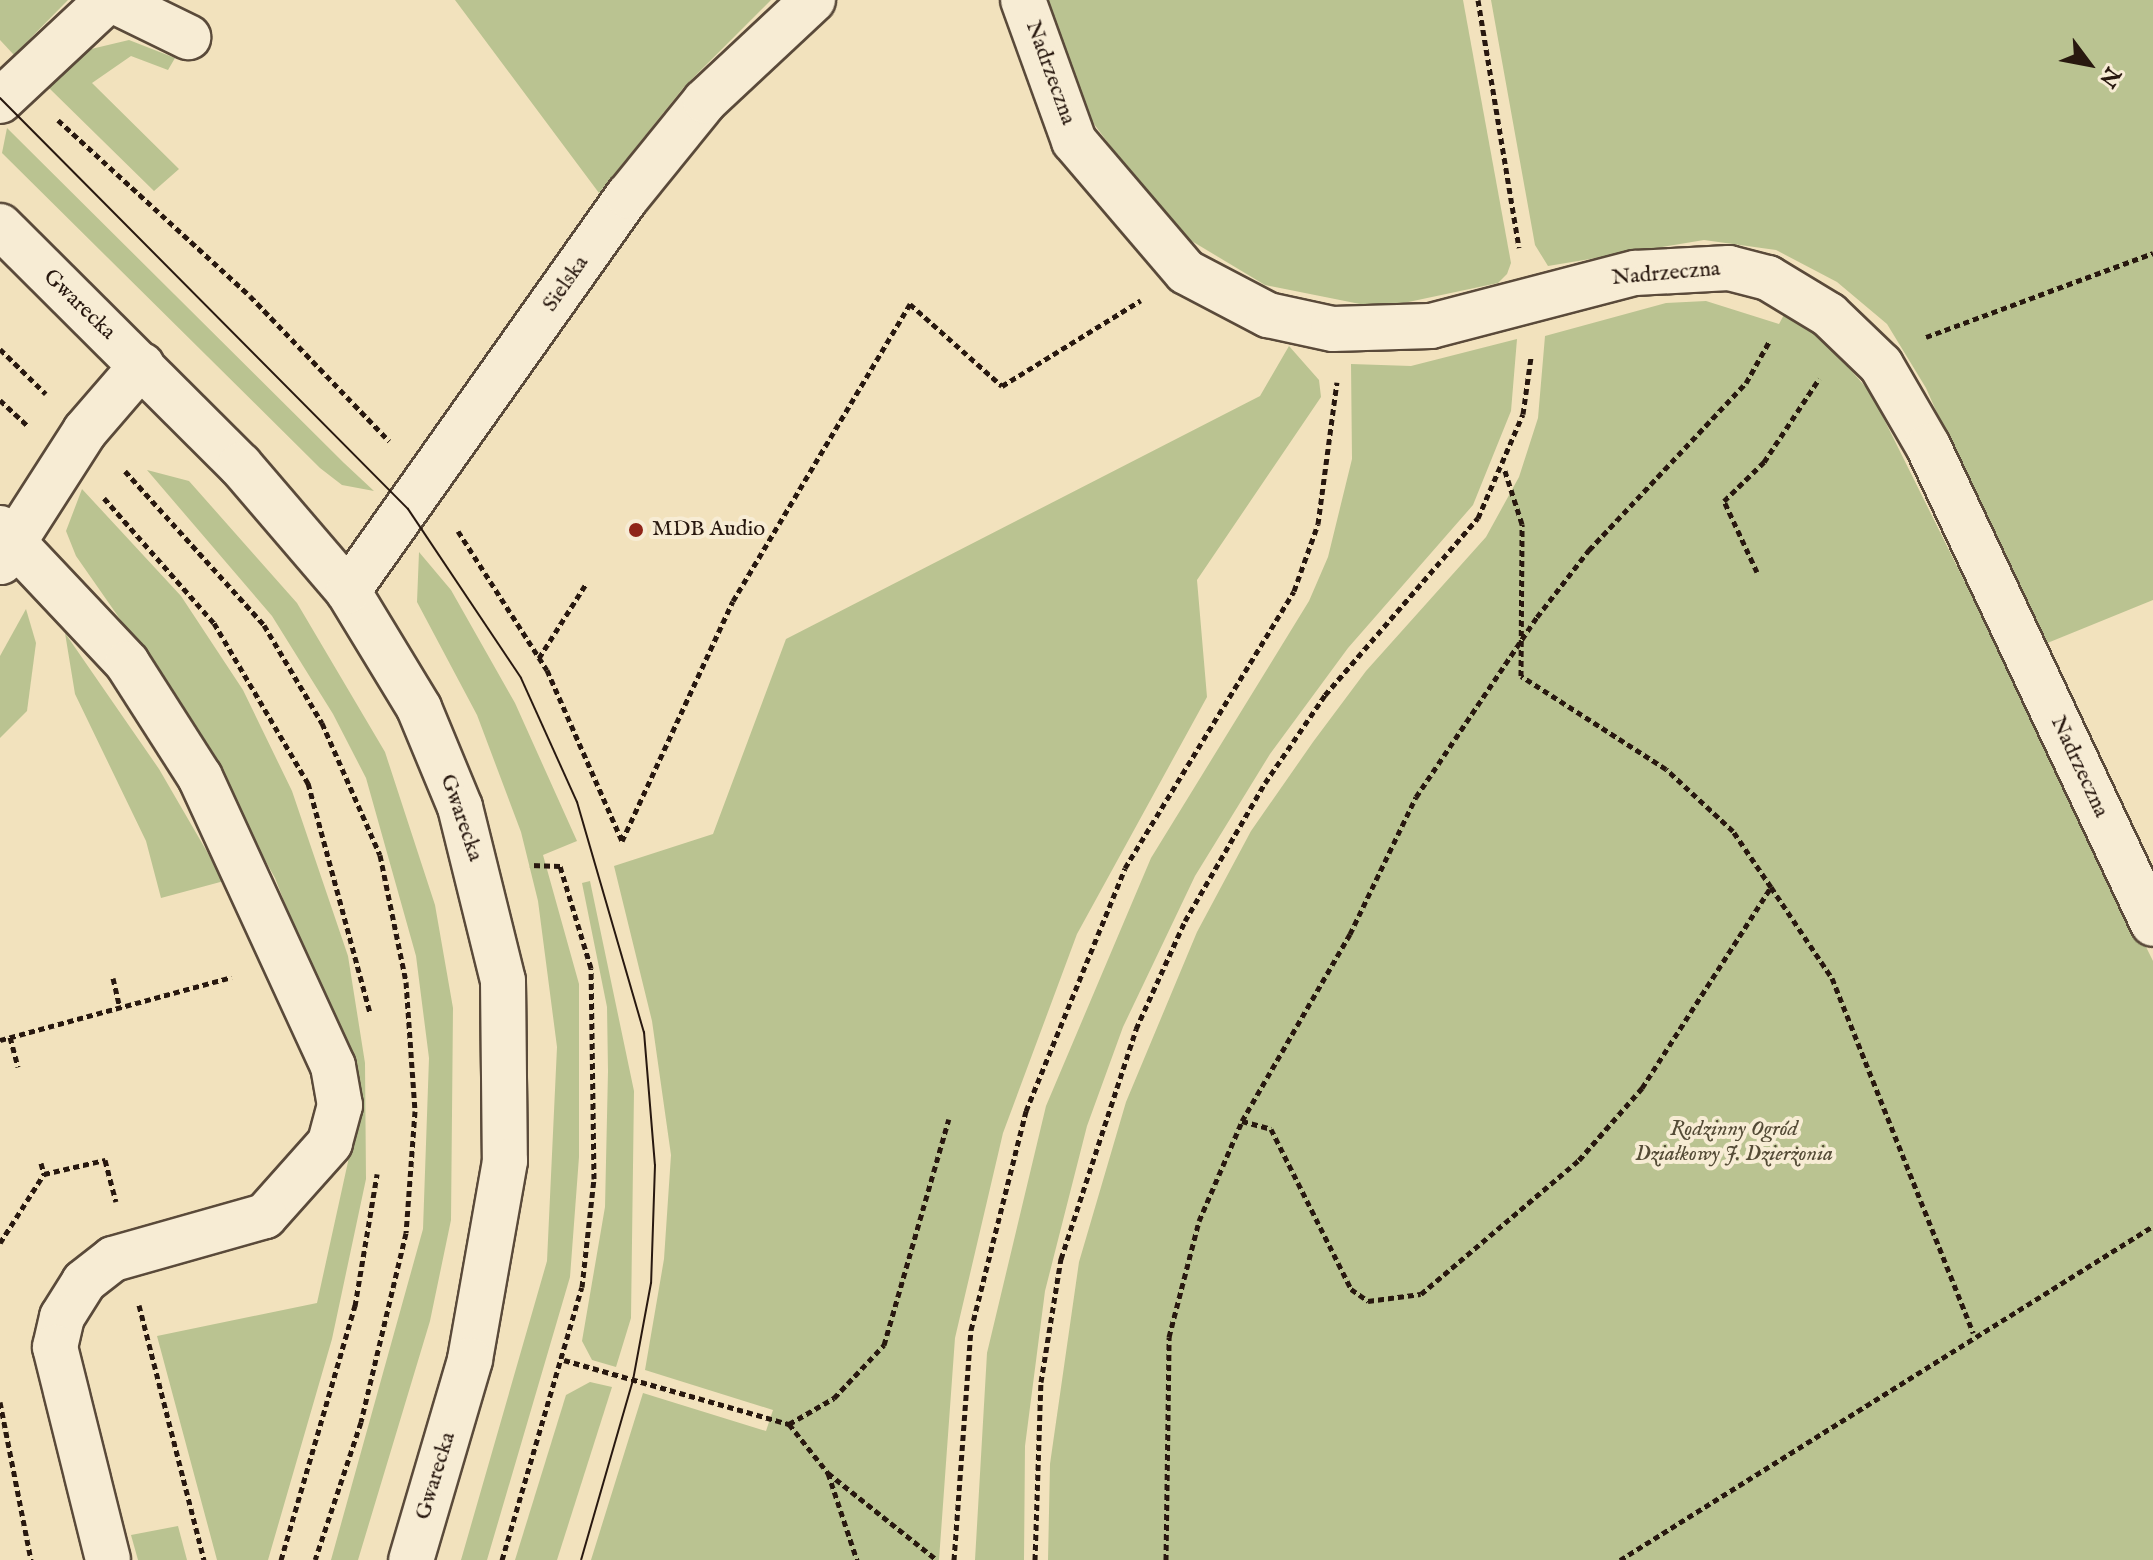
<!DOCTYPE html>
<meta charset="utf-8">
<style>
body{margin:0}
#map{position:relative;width:2153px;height:1560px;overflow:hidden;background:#f2e2bd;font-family:"IM FELL English",serif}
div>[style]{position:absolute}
.green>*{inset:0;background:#bac391}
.path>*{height:5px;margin-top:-2.5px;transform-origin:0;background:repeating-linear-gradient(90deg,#28180f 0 6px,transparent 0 10px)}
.roads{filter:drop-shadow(2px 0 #5a4a3a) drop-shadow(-2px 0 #5a4a3a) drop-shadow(0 2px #5a4a3a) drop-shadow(0 -2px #5a4a3a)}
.minor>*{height:44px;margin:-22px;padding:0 22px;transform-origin:22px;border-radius:22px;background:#f7ecd4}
.tram>*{height:2px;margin:-1px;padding:0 1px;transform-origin:1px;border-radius:1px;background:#28180f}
.dots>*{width:22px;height:22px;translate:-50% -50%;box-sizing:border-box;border:4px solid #f7ecd4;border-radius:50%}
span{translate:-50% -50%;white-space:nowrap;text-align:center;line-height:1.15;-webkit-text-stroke:8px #f7ecd4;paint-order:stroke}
.street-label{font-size:22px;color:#28180f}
.poi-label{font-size:22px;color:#28180f}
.left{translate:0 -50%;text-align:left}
.park-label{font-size:22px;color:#544b36;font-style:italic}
.north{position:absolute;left:2049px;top:24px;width:80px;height:80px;-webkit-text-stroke:6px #f7ecd4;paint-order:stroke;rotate:122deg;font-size:22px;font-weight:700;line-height:32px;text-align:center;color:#28180f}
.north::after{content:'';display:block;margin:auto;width:28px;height:36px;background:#28180f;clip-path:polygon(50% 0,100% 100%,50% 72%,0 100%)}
</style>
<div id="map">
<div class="green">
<i style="clip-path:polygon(0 0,68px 0,14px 55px,0 40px)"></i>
<i style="clip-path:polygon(455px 0,771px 0,684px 87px,599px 193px)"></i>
<i style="clip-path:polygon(1048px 0,1463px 0,1511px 263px,1507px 274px,1498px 283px,1380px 308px,1265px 285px,1190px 240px,1152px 202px,1091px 120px)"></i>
<i style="clip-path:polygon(1491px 0,2153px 0,2153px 600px,2040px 646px,1926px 388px,1887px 324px,1837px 282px,1776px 250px,1704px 240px,1548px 266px,1535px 245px)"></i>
<i style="clip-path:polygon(129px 40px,175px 58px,168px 70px,131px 56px,92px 83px,179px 169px,154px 191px,49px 88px,87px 50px)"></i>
<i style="clip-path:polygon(7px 128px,344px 463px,374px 491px,342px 485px,320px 468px,2px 153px)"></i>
<i style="clip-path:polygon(1706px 301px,1779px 324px,1786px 311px,1817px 332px,1871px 393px,2153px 961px,2153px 1560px,1048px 1560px,1050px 1464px,1079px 1262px,1126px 1102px,1197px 932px,1251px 831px,1313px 742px,1366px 671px,1486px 537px,1519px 477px,1538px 418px,1545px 336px,1666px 303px)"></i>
<i style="clip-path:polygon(1517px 339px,1511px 411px,1473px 505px,1348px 648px,1270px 754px,1195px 876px,1123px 1027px,1087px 1126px,1045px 1291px,1025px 1446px,1024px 1560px,975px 1560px,987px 1353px,1046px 1106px,1151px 858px,1309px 601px,1328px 557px,1352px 459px,1351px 364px,1411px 366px)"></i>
<i style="clip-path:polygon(1289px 346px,1319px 380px,1321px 397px,1197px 580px,1207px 697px,1077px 934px,1003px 1133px,955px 1338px,939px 1560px,591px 1560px,643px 1393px,766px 1431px,773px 1410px,645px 1370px,664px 1259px,671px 1155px,652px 1021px,614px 866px,713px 834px,786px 639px,1260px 396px)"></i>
<i style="clip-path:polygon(147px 470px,189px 481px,297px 603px,385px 752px,435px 905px,453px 1008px,451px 1220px,430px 1321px,358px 1560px,331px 1560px,423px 1229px,429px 1058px,416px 956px,366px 778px,333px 714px,272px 616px)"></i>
<i style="clip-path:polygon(82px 489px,181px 596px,243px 690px,292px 791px,348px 956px,365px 1063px,366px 1179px,332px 1339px,268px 1560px,217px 1560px,157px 1336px,317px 1303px,353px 1139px,355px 1084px,275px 878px,173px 695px,76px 556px,66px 531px)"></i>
<i style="clip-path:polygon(419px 552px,451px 590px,515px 703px,577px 841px,543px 855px,579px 984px,579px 1157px,570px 1277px,487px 1560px,461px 1560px,547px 1261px,557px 1047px,538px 901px,521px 832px,477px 715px,417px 602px)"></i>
<i style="clip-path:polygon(26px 609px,36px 643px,27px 711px,0 738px,0 656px)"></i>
<i style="clip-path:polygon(65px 633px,159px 769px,224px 881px,161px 898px,146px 841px,75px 694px)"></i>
<i style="clip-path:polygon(590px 881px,634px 1091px,631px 1318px,616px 1367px,592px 1360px,582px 1341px,605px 1207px,608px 1071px,607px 1007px,582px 883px)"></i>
<i style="clip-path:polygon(590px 1382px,612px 1387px,557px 1560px,515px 1560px,566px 1395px)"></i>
<i style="clip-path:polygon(178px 1526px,187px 1560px,138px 1560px,131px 1535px)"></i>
</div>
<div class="path">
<i style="left:1478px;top:0;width:251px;rotate:80.6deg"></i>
<i style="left:58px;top:120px;width:260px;rotate:42.5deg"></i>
<i style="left:250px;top:296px;width:201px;rotate:46.2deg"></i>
<i style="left:1926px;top:337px;width:242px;rotate:-20.3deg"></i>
<i style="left:0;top:349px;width:64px;rotate:44.4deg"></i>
<i style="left:0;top:400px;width:37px;rotate:43deg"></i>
<i style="left:125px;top:471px;width:207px;rotate:47.9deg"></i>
<i style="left:264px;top:625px;width:114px;rotate:59.4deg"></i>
<i style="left:322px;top:723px;width:144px;rotate:66.3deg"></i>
<i style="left:380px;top:855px;width:130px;rotate:78.4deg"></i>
<i style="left:406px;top:982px;width:129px;rotate:86deg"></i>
<i style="left:415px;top:1111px;width:122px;rotate:94.2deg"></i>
<i style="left:406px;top:1233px;width:194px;rotate:103.4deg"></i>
<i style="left:361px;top:1422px;width:145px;rotate:108.4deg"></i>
<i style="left:104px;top:498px;width:167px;rotate:48.7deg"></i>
<i style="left:214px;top:623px;width:186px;rotate:59.6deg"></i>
<i style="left:308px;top:783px;width:237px;rotate:74.9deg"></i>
<i style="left:458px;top:531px;width:165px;rotate:57.4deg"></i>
<i style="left:547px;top:670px;width:187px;rotate:66.3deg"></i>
<i style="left:1757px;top:572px;width:78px;rotate:-114.9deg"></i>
<i style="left:1724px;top:501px;width:56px;rotate:-44.3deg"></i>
<i style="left:1764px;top:462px;width:100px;rotate:-56.5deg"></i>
<i style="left:539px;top:658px;width:88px;rotate:-57.6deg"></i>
<i style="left:622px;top:841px;width:264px;rotate:-65.2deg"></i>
<i style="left:733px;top:601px;width:346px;rotate:-59.2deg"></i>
<i style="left:910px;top:304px;width:123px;rotate:41.7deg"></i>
<i style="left:1002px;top:386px;width:163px;rotate:-31.7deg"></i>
<i style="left:1771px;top:887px;width:110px;rotate:56.2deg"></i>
<i style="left:1832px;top:978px;width:382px;rotate:68.3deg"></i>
<i style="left:113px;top:978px;width:31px;rotate:77deg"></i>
<i style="left:10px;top:1037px;width:31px;rotate:75deg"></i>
<i style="left:0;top:1040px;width:240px;rotate:-15.2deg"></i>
<i style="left:1242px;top:1121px;width:30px;rotate:15deg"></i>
<i style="left:1271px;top:1129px;width:179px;rotate:63.4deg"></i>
<i style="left:1351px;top:1289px;width:21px;rotate:35deg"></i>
<i style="left:1368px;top:1301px;width:53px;rotate:-7.5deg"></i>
<i style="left:1421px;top:1294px;width:207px;rotate:-40.3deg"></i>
<i style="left:1579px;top:1160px;width:96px;rotate:-48.8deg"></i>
<i style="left:1642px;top:1088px;width:239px;rotate:-57.3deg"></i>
<i style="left:1771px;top:887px;width:68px;rotate:-124.2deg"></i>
<i style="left:1733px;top:831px;width:91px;rotate:-137.2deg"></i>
<i style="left:1666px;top:769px;width:172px;rotate:-147.3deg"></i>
<i style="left:1521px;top:676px;width:152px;rotate:-89.6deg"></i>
<i style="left:1522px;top:524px;width:59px;rotate:-107.8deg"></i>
<i style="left:41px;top:1163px;width:11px;rotate:75deg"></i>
<i style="left:44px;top:1174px;width:63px;rotate:-12.9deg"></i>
<i style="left:105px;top:1160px;width:43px;rotate:75.3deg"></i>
<i style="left:0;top:1243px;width:82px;rotate:-57.5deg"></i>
<i style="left:139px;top:1305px;width:263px;rotate:75.7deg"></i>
<i style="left:564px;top:1360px;width:234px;rotate:15.9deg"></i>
<i style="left:789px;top:1424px;width:63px;rotate:51.5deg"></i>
<i style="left:828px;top:1473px;width:92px;rotate:71.6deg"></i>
<i style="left:0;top:1402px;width:161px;rotate:78.9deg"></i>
<i style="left:789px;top:1424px;width:52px;rotate:-30deg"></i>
<i style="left:834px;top:1398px;width:73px;rotate:-46.7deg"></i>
<i style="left:884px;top:1345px;width:235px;rotate:-74deg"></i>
<i style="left:828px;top:1473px;width:139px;rotate:38.6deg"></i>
<i style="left:281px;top:1560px;width:265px;rotate:-73.8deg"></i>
<i style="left:355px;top:1306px;width:134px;rotate:-80.5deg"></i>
<i style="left:502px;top:1560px;width:284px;rotate:-73.7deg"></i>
<i style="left:582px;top:1287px;width:109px;rotate:-83.7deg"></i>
<i style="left:594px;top:1179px;width:211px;rotate:-90.8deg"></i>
<i style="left:591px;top:968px;width:107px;rotate:-106.9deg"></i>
<i style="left:560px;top:866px;width:30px;rotate:-178deg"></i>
<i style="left:954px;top:1560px;width:231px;rotate:-85.8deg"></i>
<i style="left:971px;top:1330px;width:226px;rotate:-75.9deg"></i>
<i style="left:1026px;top:1111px;width:262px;rotate:-67.8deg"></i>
<i style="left:1125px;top:868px;width:324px;rotate:-58.6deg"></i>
<i style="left:1294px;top:591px;width:71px;rotate:-70.3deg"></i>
<i style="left:1318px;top:524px;width:143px;rotate:-82.4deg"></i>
<i style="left:1035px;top:1560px;width:178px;rotate:-88.1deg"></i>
<i style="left:1041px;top:1382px;width:125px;rotate:-80.8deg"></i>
<i style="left:1061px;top:1259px;width:242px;rotate:-71.9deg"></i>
<i style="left:1136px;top:1029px;width:119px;rotate:-65.6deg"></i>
<i style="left:1185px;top:921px;width:160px;rotate:-59.9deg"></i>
<i style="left:1265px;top:783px;width:107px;rotate:-55.7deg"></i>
<i style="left:1325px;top:695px;width:234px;rotate:-49.2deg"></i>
<i style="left:1478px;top:518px;width:113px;rotate:-66.6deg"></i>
<i style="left:1523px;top:414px;width:58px;rotate:-82deg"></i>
<i style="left:1166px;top:1560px;width:223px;rotate:-89.2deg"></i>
<i style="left:1169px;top:1337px;width:120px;rotate:-75.5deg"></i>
<i style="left:1199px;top:1221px;width:109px;rotate:-66.7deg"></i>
<i style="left:1242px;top:1121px;width:216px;rotate:-60deg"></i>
<i style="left:1350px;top:934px;width:152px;rotate:-64.3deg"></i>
<i style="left:1416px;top:797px;width:217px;rotate:-56.1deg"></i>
<i style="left:1537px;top:617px;width:85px;rotate:-52.2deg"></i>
<i style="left:1589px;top:550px;width:229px;rotate:-46.8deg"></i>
<i style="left:1746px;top:383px;width:49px;rotate:-60.8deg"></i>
<i style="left:1620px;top:1560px;width:629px;rotate:-32.07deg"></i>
</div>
<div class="roads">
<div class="minor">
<i style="left:112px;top:0;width:85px;rotate:26deg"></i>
<i style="left:1023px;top:0;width:150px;rotate:70.1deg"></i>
<i style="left:1074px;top:141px;width:172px;rotate:49.5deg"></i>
<i style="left:1186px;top:272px;width:93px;rotate:27.7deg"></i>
<i style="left:1268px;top:315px;width:66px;rotate:12.2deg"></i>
<i style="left:1333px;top:329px;width:98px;rotate:-1.8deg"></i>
<i style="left:1431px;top:326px;width:211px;rotate:-14.6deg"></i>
<i style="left:1635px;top:273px;width:94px;rotate:-3deg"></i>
<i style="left:1729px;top:268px;width:40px;rotate:14.4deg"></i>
<i style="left:1768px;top:278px;width:71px;rotate:31.2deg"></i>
<i style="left:1829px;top:315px;width:72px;rotate:43.9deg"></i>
<i style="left:1881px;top:365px;width:94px;rotate:59.9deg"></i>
<i style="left:1928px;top:446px;width:528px;rotate:64.79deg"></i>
<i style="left:0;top:101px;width:148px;rotate:-43.1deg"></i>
<i style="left:0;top:226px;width:339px;rotate:44.9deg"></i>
<i style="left:240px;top:465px;width:166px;rotate:49.4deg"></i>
<i style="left:348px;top:591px;width:137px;rotate:58.7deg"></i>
<i style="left:419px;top:708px;width:107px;rotate:67.5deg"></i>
<i style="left:460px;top:807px;width:179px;rotate:76.1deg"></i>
<i style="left:503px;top:981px;width:180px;rotate:89.4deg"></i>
<i style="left:505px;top:1161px;width:202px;rotate:100deg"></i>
<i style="left:470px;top:1360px;width:209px;rotate:106.4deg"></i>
<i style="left:0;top:528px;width:185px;rotate:46.7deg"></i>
<i style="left:127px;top:663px;width:135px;rotate:57.4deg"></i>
<i style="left:200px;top:777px;width:318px;rotate:65.3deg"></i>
<i style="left:333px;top:1066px;width:40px;rotate:80deg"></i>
<i style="left:340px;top:1105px;width:39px;rotate:105deg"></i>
<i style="left:330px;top:1143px;width:98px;rotate:131.7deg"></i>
<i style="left:265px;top:1216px;width:158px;rotate:164.2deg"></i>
<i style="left:113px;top:1259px;width:37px;rotate:142deg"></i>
<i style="left:84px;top:1282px;width:41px;rotate:122.2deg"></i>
<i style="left:62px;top:1317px;width:31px;rotate:103deg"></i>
<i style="left:55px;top:1347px;width:219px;rotate:76deg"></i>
<i style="left:1px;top:562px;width:156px;rotate:-57.3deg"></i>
<i style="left:85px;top:431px;width:87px;rotate:-49.2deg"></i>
<i style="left:348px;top:591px;width:484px;rotate:-54.7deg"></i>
<i style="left:628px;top:196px;width:122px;rotate:-51deg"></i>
<i style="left:705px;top:101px;width:148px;rotate:-43.1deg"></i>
</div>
</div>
<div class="tram">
<i style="left:0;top:98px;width:579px;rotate:45.21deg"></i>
<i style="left:408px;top:509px;width:203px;rotate:56.2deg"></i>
<i style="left:521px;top:678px;width:136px;rotate:65.7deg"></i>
<i style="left:577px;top:802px;width:240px;rotate:73.8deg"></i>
<i style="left:644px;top:1032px;width:133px;rotate:85.3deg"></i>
<i style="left:655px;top:1165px;width:118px;rotate:91.9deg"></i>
<i style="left:651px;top:1283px;width:99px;rotate:100.5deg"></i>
<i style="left:633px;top:1380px;width:187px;rotate:106.1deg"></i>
</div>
<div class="dots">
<i style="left:636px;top:530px;background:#8f2418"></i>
</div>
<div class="street-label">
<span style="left:1050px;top:73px;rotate:70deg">Nadrzeczna</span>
<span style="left:1666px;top:274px;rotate:-5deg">Nadrzeczna</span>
<span style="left:566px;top:284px;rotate:-55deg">Sielska</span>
<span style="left:79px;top:305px;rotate:44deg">Gwarecka</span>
<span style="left:2079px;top:767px;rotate:65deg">Nadrzeczna</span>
<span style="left:461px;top:818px;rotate:71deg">Gwarecka</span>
<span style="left:436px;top:1476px;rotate:-73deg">Gwarecka</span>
</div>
<div class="poi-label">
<span class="left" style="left:652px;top:530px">MDB Audio</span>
</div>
<div class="park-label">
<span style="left:1734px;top:1142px">Rodzinny Ogród<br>Działkowy J. Dzierżonia</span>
</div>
<div class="north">N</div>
</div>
